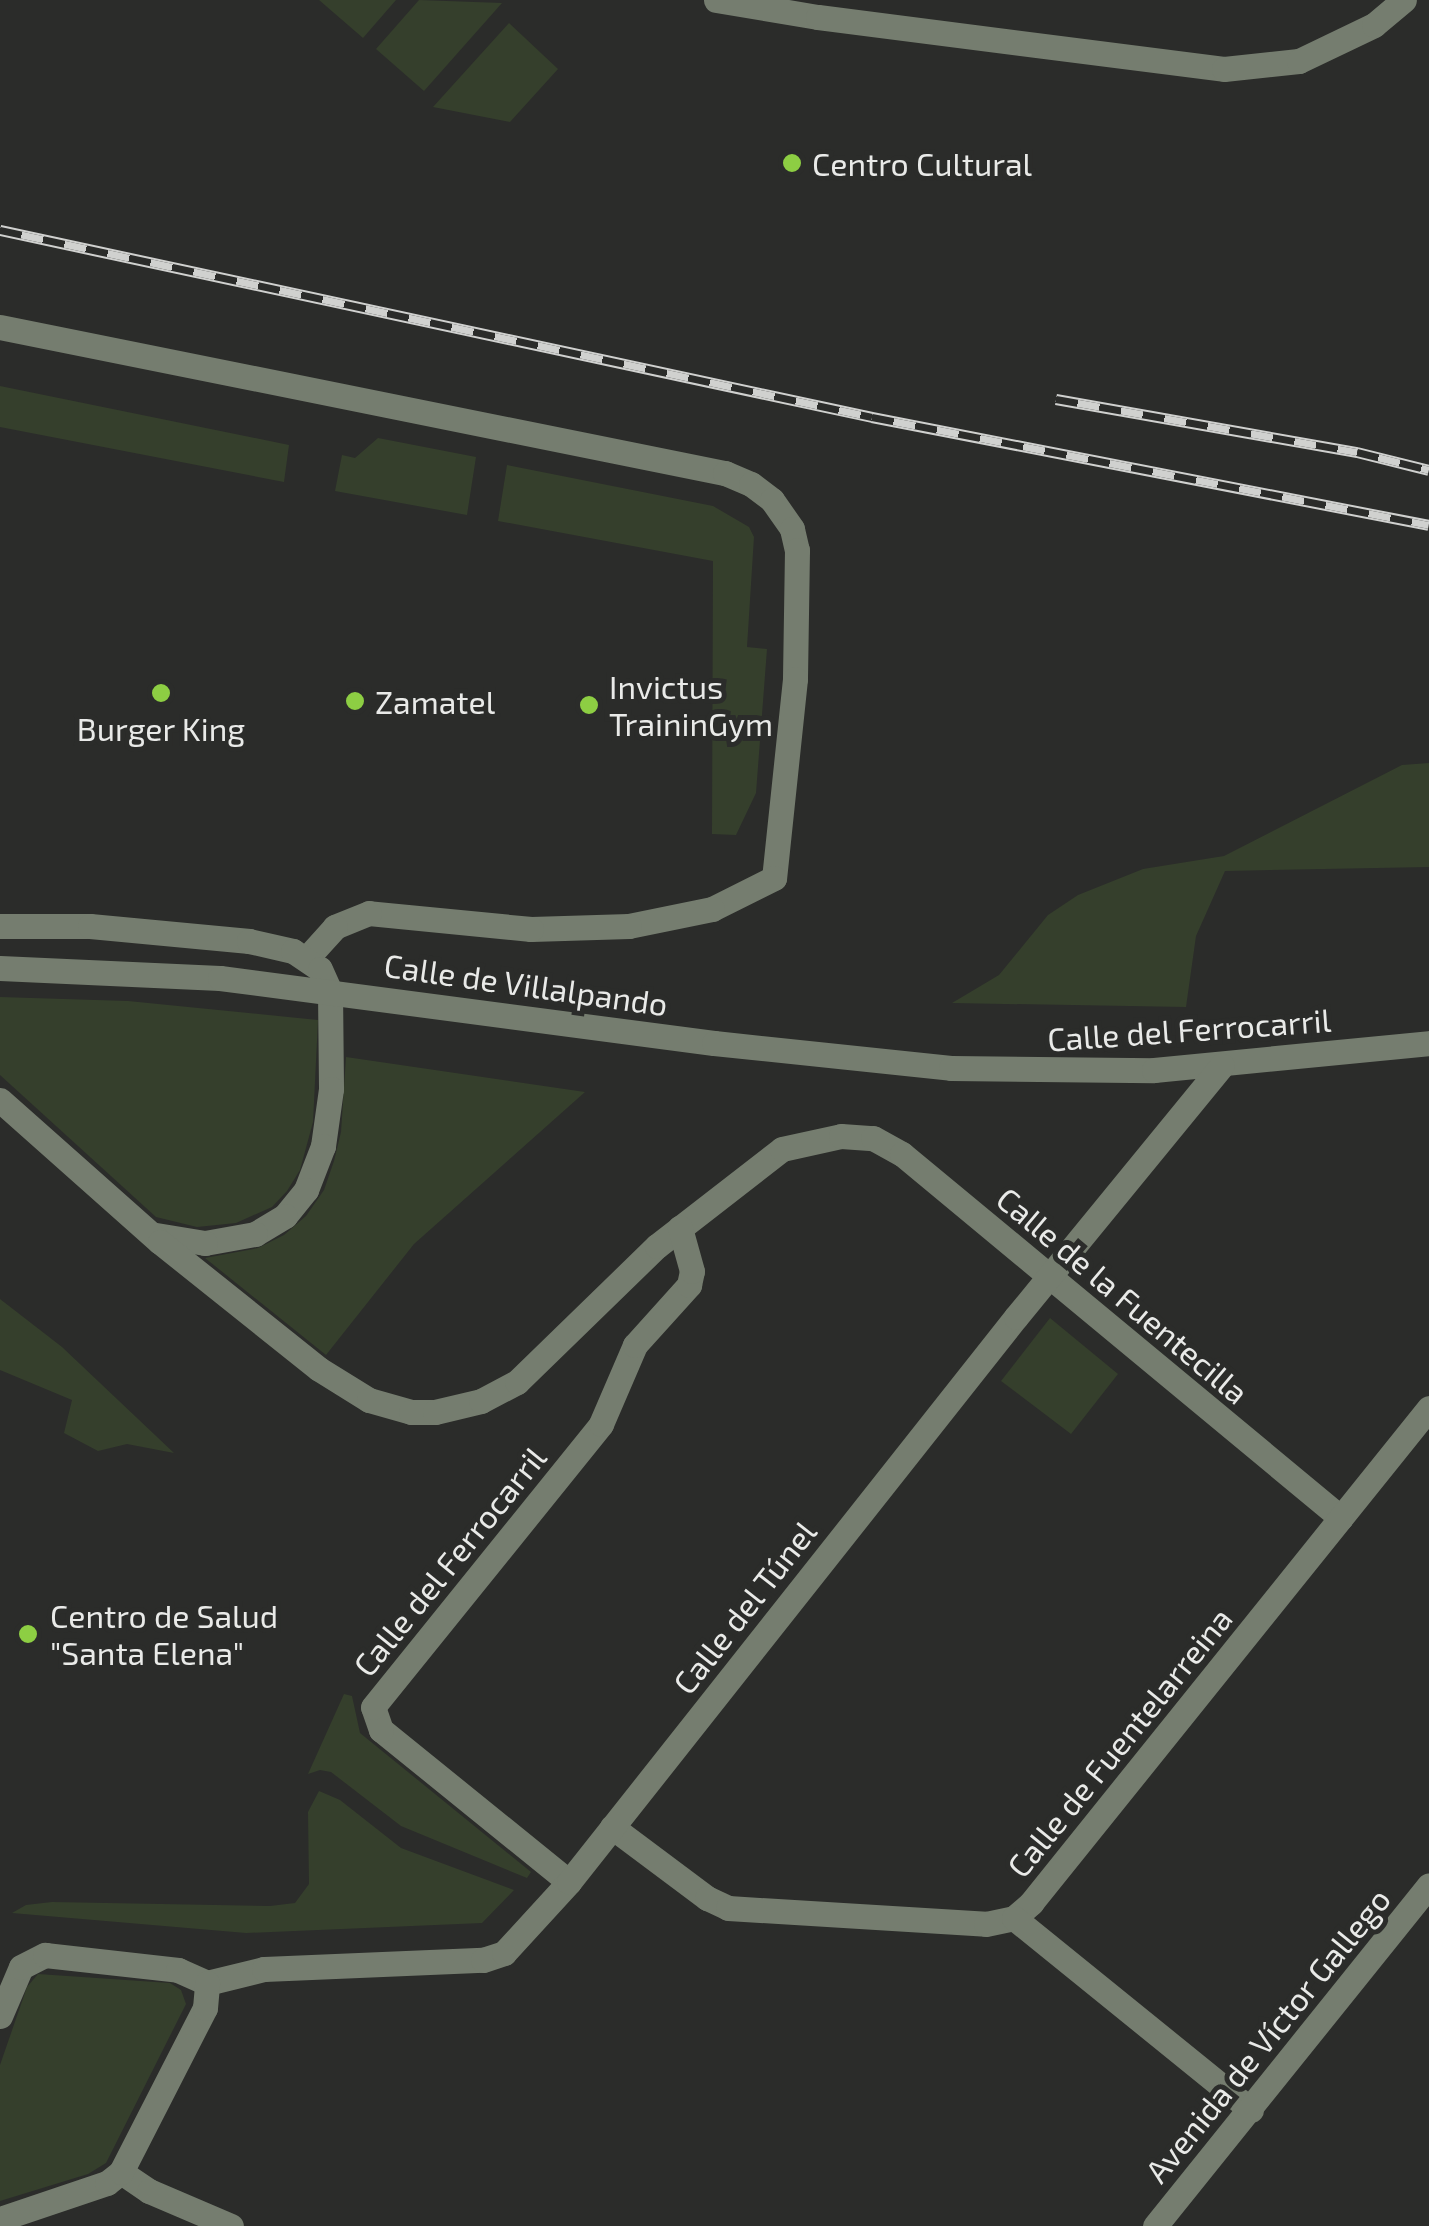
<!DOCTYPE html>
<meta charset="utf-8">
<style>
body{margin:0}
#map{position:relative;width:1429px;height:2226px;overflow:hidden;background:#2b2c2a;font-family:"Exo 2",sans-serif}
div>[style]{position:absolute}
.green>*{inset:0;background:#353f2c}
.minor>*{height:25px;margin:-12.5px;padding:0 12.5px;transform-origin:12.5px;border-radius:12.5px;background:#757d6f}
.rail>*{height:11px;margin-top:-5.5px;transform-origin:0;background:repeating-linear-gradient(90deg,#2b2c2a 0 22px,#d0d1cf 0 44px);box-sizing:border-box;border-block:2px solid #d0d1cf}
.dots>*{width:28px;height:28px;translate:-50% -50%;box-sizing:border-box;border:5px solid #2b2c2a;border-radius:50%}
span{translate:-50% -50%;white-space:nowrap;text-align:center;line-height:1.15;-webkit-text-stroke:10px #2b2c2a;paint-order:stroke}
.poi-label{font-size:32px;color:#e9eae8}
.left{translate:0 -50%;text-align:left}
.street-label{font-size:32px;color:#e9eae8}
</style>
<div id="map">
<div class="green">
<i style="clip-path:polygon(319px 0,396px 0,363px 38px)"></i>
<i style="clip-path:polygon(419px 0,502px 3px,424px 91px,376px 49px)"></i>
<i style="clip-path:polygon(509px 23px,558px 69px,510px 122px,433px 107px)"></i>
<i style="clip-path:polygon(0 386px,289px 445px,284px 482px,0 427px)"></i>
<i style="clip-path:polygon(378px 438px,476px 457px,467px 515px,335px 491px,342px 455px,355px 458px)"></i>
<i style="clip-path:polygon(507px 465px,713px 506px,749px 527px,754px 537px,747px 647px,767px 649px,756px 793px,736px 835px,712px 834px,713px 561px,498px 521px)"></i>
<i style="clip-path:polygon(1429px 763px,1429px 867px,1225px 871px,1196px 936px,1186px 1007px,952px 1003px,999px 975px,1048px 915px,1078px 895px,1143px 869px,1224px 856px,1402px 765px)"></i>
<i style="clip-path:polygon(0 997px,128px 1001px,318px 1020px,313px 1122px,300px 1170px,287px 1191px,272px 1207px,236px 1223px,197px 1227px,156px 1217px,0 1075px)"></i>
<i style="clip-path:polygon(346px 1057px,585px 1092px,414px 1244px,326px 1355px,205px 1258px,258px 1248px,284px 1235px,306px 1216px,324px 1190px,334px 1161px,341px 1132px)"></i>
<i style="clip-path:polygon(0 1299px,62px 1347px,174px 1453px,127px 1444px,98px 1451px,64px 1433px,72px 1400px,0 1370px)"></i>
<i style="clip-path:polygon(1050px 1318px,1118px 1374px,1071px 1434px,1001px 1381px)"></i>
<i style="clip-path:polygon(344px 1694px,352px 1696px,360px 1733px,531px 1872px,527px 1878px,401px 1826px,331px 1772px,320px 1770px,308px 1774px)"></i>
<i style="clip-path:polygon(319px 1791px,340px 1800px,401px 1848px,514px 1890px,482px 1923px,246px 1933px,12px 1913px,26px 1905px,52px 1902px,270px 1906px,295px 1903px,309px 1884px,308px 1812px)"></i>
<i style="clip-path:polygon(38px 1974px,170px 1983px,181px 1990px,186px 2004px,106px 2163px,88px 2174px,0 2201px,0 2065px,27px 1987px)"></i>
</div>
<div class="minor">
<i style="left:716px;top:0;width:103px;rotate:9.5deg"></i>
<i style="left:818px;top:17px;width:409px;rotate:7.3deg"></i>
<i style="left:1224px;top:69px;width:75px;rotate:-6.1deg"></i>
<i style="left:1299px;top:61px;width:83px;rotate:-25.6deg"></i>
<i style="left:1374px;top:25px;width:39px;rotate:-40deg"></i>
<i style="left:0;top:327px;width:740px;rotate:11.39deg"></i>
<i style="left:725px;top:473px;width:28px;rotate:23deg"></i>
<i style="left:751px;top:484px;width:26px;rotate:37deg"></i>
<i style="left:772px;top:500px;width:35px;rotate:55deg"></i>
<i style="left:792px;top:529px;width:22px;rotate:77deg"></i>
<i style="left:797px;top:550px;width:129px;rotate:90.9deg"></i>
<i style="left:795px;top:679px;width:200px;rotate:96deg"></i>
<i style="left:774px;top:878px;width:69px;rotate:153.4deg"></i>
<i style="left:712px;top:909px;width:85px;rotate:168.4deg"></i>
<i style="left:629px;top:926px;width:98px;rotate:178.2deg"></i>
<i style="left:531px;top:929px;width:163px;rotate:-174.4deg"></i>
<i style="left:369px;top:913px;width:37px;rotate:158deg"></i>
<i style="left:335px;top:927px;width:42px;rotate:132.1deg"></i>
<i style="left:0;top:926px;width:90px"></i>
<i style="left:90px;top:926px;width:160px;rotate:5.4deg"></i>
<i style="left:249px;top:941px;width:45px;rotate:12.8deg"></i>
<i style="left:293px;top:951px;width:32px;rotate:34deg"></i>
<i style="left:320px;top:969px;width:24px;rotate:66deg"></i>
<i style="left:330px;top:991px;width:98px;rotate:89.4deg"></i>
<i style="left:331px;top:1089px;width:58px;rotate:98deg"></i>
<i style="left:323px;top:1146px;width:47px;rotate:111.1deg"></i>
<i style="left:306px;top:1190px;width:33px;rotate:129deg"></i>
<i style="left:285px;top:1216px;width:35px;rotate:149deg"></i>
<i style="left:255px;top:1234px;width:51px;rotate:169.8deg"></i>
<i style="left:205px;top:1243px;width:51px;rotate:-170.9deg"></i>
<i style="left:0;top:968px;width:220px;rotate:2.6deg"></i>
<i style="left:220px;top:978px;width:498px;rotate:7.5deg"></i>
<i style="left:714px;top:1043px;width:238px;rotate:6deg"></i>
<i style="left:951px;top:1068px;width:203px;rotate:0.6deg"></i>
<i style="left:1154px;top:1070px;width:276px;rotate:-5.6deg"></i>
<i style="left:0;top:1100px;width:214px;rotate:41.6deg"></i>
<i style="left:160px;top:1242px;width:203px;rotate:38.6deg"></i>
<i style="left:319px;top:1369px;width:59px;rotate:31.8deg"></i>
<i style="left:369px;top:1400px;width:44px;rotate:15.9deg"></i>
<i style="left:411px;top:1412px;width:24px"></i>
<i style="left:435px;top:1412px;width:47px;rotate:-13.4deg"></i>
<i style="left:481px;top:1401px;width:41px;rotate:-27.8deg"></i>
<i style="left:517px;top:1382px;width:195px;rotate:-44.2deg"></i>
<i style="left:657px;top:1246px;width:158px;rotate:-37.8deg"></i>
<i style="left:782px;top:1149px;width:60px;rotate:-12.4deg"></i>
<i style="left:841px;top:1136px;width:32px;rotate:4deg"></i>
<i style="left:873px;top:1138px;width:33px;rotate:29deg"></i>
<i style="left:902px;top:1154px;width:570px;rotate:39.66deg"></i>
<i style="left:612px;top:1827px;width:119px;rotate:36.8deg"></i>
<i style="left:707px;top:1898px;width:23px;rotate:25deg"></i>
<i style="left:728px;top:1908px;width:258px;rotate:3.5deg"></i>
<i style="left:986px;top:1924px;width:29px;rotate:-12deg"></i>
<i style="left:1014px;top:1918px;width:23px;rotate:-41deg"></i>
<i style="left:1031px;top:1903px;width:635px;rotate:-51.2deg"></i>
<i style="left:569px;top:1882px;width:242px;rotate:-141deg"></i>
<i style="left:381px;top:1730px;width:24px;rotate:-109deg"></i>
<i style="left:373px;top:1707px;width:363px;rotate:-51.1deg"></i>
<i style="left:601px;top:1424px;width:86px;rotate:-66.7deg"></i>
<i style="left:635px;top:1345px;width:81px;rotate:-48deg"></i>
<i style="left:689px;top:1285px;width:14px;rotate:-78deg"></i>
<i style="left:692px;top:1271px;width:45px;rotate:-105.6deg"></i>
<i style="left:1014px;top:1918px;width:305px;rotate:39deg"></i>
<i style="left:207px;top:1983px;width:59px;rotate:-13.8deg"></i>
<i style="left:264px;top:1969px;width:219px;rotate:-2.4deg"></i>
<i style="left:483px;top:1960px;width:22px;rotate:-18deg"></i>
<i style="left:504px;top:1953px;width:96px;rotate:-47.5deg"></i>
<i style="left:569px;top:1882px;width:720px;rotate:-51.65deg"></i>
<i style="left:1016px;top:1317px;width:325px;rotate:-50.7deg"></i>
<i style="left:0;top:2016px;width:53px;rotate:-66.8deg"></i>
<i style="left:21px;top:1967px;width:27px;rotate:-27deg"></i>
<i style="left:45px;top:1955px;width:134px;rotate:6.4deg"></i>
<i style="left:178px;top:1970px;width:32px;rotate:24deg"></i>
<i style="left:121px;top:2172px;width:34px;rotate:34deg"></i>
<i style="left:149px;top:2191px;width:89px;rotate:23.1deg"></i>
<i style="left:0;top:2219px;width:113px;rotate:-18.6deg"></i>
<i style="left:107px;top:2183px;width:18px;rotate:-38deg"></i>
<i style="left:121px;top:2172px;width:184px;rotate:-62.9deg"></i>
<i style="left:205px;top:2008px;width:25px;rotate:-85deg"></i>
<i style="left:1155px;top:2226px;width:437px;rotate:-51.2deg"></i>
</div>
<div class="rail">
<i style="left:0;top:230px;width:892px;rotate:12.1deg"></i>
<i style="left:872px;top:417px;width:567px;rotate:10.97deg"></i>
<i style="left:1056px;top:399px;width:306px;rotate:10deg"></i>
<i style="left:1357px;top:452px;width:74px;rotate:14deg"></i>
</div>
<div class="dots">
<i style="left:792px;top:163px;background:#8dce43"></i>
<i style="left:161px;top:693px;background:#8dce43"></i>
<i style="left:355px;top:701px;background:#8dce43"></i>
<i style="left:589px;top:705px;background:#8dce43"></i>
<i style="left:28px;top:1634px;background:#8dce43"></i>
</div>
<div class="poi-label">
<span class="left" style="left:812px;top:163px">Centro Cultural</span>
<span class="left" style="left:609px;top:705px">Invictus<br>TraininGym</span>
<span class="left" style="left:375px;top:701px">Zamatel</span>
<span style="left:161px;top:728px">Burger King</span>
<span class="left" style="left:50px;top:1634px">Centro de Salud<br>"Santa Elena"</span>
</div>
<div class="street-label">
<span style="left:526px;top:984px;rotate:8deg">Calle de Villalpando</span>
<span style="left:1189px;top:1029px;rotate:-4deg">Calle del Ferrocarril</span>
<span style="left:1123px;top:1295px;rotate:40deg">Calle de la Fuentecilla</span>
<span style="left:449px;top:1561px;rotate:-51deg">Calle del Ferrocarril</span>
<span style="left:744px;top:1607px;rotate:-52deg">Calle del Túnel</span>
<span style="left:1119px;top:1742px;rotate:-51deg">Calle de Fuentelarreina</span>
<span style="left:1267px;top:2035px;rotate:-51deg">Avenida de Víctor Gallego</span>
</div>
</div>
